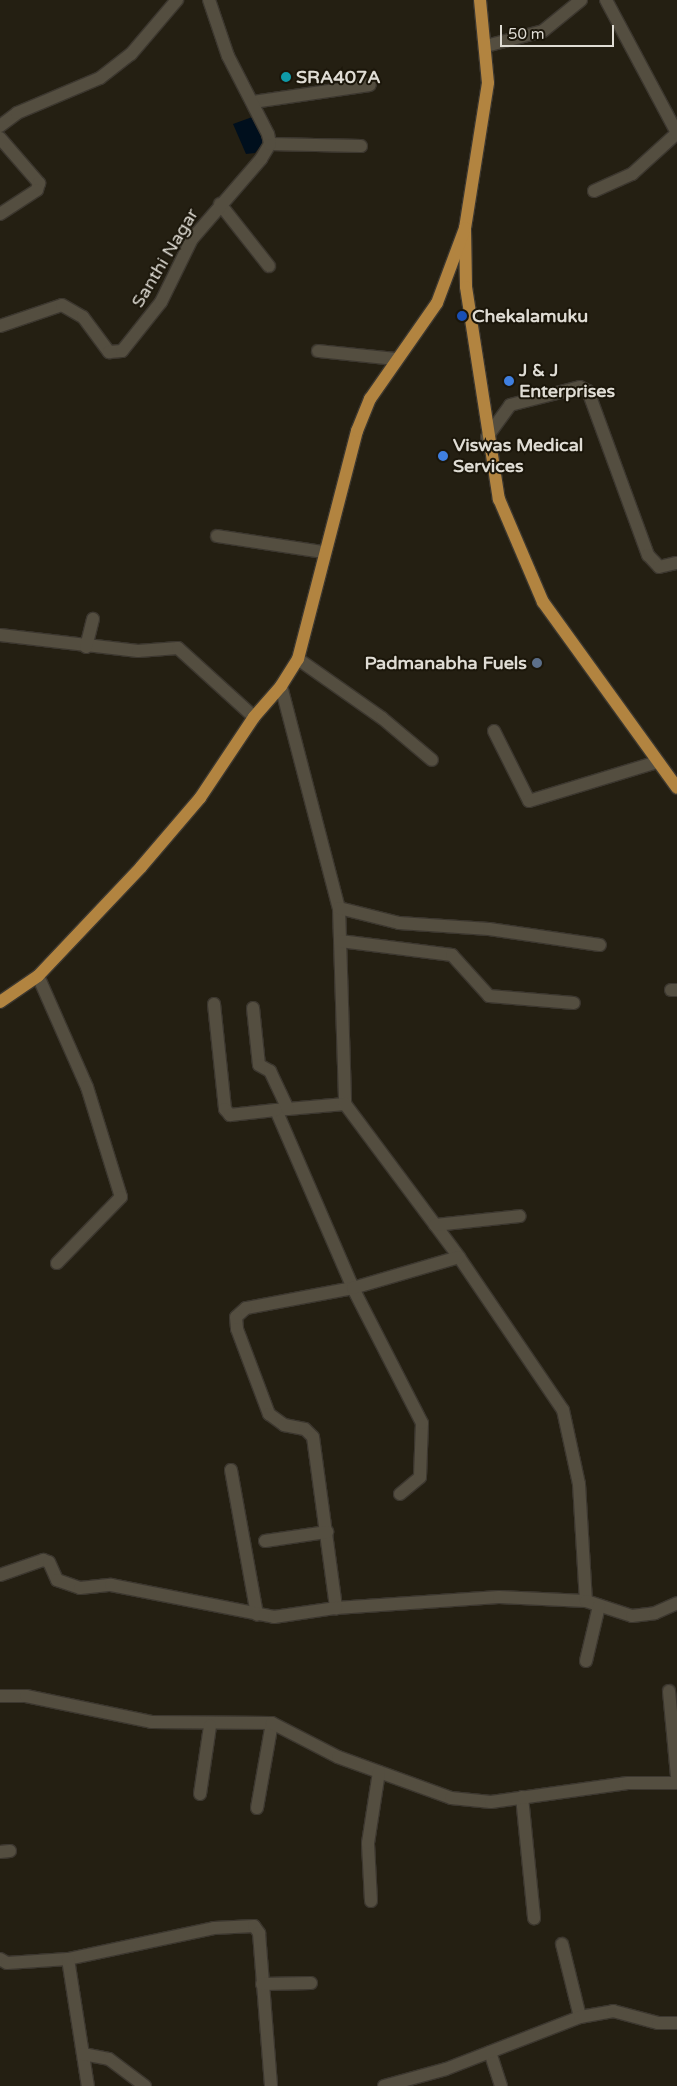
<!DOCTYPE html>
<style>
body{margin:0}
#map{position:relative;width:677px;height:2086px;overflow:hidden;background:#241f12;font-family:"Varela Round",sans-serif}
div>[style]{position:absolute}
.water>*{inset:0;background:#000f1d}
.roads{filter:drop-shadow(1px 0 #3c372f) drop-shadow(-1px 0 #3c372f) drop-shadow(0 1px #3c372f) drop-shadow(0 -1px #3c372f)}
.minor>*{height:12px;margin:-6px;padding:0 6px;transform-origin:6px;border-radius:6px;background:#544e40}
.major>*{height:12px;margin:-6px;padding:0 6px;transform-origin:6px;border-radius:6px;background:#b28440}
.dots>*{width:14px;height:14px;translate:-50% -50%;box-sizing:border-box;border:2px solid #1b160a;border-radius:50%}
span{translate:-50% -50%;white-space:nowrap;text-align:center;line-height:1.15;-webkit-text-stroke:4px #1b160a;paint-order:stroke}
.poi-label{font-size:18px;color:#dfdcd4;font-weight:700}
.left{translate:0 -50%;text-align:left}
.right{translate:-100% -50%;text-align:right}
.street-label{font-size:18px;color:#dfdcd4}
.scale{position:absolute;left:500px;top:25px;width:114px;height:22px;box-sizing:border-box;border:2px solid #dfdcd4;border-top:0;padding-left:6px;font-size:15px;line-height:18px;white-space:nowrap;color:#dfdcd4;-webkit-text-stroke:4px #1b160a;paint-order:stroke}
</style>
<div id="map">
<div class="water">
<i style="clip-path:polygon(255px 116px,265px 140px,255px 153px,246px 154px,233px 124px)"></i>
</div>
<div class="roads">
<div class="minor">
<i style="left:486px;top:46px;width:59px;rotate:-14.7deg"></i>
<i style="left:543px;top:31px;width:49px;rotate:-39.2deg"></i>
<i style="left:253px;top:102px;width:118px;rotate:-8.3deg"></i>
<i style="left:0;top:126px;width:21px;rotate:-37deg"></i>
<i style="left:17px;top:113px;width:90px;rotate:-22.9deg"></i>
<i style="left:100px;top:78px;width:39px;rotate:-38deg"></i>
<i style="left:131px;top:54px;width:71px;rotate:-49.6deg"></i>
<i style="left:0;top:138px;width:60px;rotate:49.1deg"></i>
<i style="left:39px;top:183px;width:7px;rotate:106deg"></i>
<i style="left:37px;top:190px;width:44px;rotate:147deg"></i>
<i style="left:270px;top:144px;width:91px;rotate:1.3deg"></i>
<i style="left:594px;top:191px;width:42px;rotate:-24.1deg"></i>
<i style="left:632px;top:174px;width:61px;rotate:-42.3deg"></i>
<i style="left:677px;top:133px;width:151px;rotate:-118.1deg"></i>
<i style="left:220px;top:204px;width:79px;rotate:51.7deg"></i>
<i style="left:0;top:326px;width:65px;rotate:-18.7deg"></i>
<i style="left:62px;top:305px;width:24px;rotate:30deg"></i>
<i style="left:83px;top:317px;width:44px;rotate:53.4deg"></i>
<i style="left:109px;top:352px;width:13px;rotate:-4deg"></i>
<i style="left:122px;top:351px;width:63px;rotate:-51.5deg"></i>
<i style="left:161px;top:302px;width:70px;rotate:-63.8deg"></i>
<i style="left:192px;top:239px;width:106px;rotate:-49.2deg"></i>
<i style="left:261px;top:159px;width:17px;rotate:-59deg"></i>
<i style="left:270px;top:144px;width:10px;rotate:-101deg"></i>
<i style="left:268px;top:134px;width:88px;rotate:-117.1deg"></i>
<i style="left:228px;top:56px;width:59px;rotate:-108.7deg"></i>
<i style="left:318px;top:351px;width:77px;rotate:5.9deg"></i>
<i style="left:487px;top:437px;width:39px;rotate:-54deg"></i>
<i style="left:510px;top:405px;width:72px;rotate:-14.4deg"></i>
<i style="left:580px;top:387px;width:9px;rotate:27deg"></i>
<i style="left:588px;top:391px;width:175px;rotate:69.9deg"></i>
<i style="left:648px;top:555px;width:16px;rotate:47deg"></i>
<i style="left:659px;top:567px;width:18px;rotate:-13deg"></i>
<i style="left:217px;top:536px;width:107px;rotate:8.6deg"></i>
<i style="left:0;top:635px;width:139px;rotate:6.6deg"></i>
<i style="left:138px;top:651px;width:40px;rotate:-4.3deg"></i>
<i style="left:178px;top:648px;width:103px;rotate:42.2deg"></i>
<i style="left:86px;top:647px;width:29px;rotate:-76deg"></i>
<i style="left:298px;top:659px;width:103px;rotate:35.1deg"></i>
<i style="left:382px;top:718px;width:65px;rotate:40deg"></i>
<i style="left:281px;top:686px;width:229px;rotate:75.4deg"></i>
<i style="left:339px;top:908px;width:196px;rotate:88.2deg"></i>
<i style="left:345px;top:1104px;width:69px;rotate:175deg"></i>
<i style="left:276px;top:1110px;width:194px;rotate:66.6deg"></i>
<i style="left:353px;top:1288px;width:109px;rotate:169.4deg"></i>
<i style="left:246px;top:1308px;width:13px;rotate:138deg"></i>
<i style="left:236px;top:1317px;width:12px;rotate:85deg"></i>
<i style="left:237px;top:1329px;width:91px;rotate:69.4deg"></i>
<i style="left:269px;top:1414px;width:19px;rotate:36deg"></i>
<i style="left:284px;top:1425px;width:21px;rotate:11deg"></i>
<i style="left:305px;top:1429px;width:11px;rotate:45deg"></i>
<i style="left:313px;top:1437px;width:173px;rotate:82.3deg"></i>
<i style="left:336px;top:1608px;width:163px;rotate:-3.9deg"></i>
<i style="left:499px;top:1597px;width:87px;rotate:2.6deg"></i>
<i style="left:494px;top:731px;width:78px;rotate:63.4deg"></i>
<i style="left:529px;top:801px;width:134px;rotate:-16.9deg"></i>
<i style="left:339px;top:908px;width:62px;rotate:14deg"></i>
<i style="left:399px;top:923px;width:90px;rotate:3.8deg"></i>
<i style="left:489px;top:929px;width:112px;rotate:8.2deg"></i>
<i style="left:340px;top:941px;width:113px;rotate:7.1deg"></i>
<i style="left:452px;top:955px;width:55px;rotate:47.9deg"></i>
<i style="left:489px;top:996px;width:85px;rotate:4.7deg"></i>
<i style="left:38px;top:976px;width:121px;rotate:66.2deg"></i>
<i style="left:87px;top:1087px;width:115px;rotate:72.8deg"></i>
<i style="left:121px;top:1197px;width:92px;rotate:134.1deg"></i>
<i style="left:671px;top:990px;width:6px"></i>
<i style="left:214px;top:1004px;width:106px;rotate:84deg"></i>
<i style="left:225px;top:1109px;width:8px;rotate:50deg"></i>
<i style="left:230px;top:1115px;width:46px;rotate:-6.2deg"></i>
<i style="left:253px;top:1008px;width:57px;rotate:84deg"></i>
<i style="left:259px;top:1065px;width:13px;rotate:29deg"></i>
<i style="left:270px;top:1071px;width:42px;rotate:64.7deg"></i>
<i style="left:345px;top:1104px;width:191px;rotate:53.3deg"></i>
<i style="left:459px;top:1257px;width:185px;rotate:55.8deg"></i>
<i style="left:563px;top:1410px;width:76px;rotate:77.8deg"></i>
<i style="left:579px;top:1484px;width:117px;rotate:86.6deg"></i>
<i style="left:586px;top:1601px;width:48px;rotate:18.1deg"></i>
<i style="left:632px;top:1616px;width:23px;rotate:-7deg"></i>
<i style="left:655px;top:1613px;width:24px;rotate:-24deg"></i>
<i style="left:435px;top:1225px;width:85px;rotate:-6deg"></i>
<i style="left:231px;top:1470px;width:147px;rotate:79.8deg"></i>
<i style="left:400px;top:1494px;width:26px;rotate:-40deg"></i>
<i style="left:420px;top:1477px;width:54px;rotate:-87.9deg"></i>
<i style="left:422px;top:1423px;width:152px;rotate:-117.1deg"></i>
<i style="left:353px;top:1288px;width:110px;rotate:-16.3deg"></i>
<i style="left:265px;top:1541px;width:63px;rotate:-8.3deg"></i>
<i style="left:0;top:1575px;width:46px;rotate:-19.2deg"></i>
<i style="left:43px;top:1560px;width:6px;rotate:18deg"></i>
<i style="left:49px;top:1562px;width:20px;rotate:66deg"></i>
<i style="left:57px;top:1580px;width:24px;rotate:19deg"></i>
<i style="left:80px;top:1588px;width:31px;rotate:-6deg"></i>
<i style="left:111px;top:1585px;width:166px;rotate:11.1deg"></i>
<i style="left:274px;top:1617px;width:63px;rotate:-8.3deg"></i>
<i style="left:586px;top:1661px;width:57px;rotate:-76.7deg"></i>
<i style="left:669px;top:1691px;width:85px;rotate:84.6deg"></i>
<i style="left:0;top:1696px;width:26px"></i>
<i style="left:26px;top:1696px;width:128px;rotate:11.7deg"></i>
<i style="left:151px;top:1722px;width:121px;rotate:0.5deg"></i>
<i style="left:200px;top:1794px;width:69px;rotate:-81.6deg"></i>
<i style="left:522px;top:1797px;width:122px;rotate:84.3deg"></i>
<i style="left:257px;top:1808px;width:86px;rotate:-80deg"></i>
<i style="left:272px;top:1723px;width:74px;rotate:27.3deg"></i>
<i style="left:338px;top:1757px;width:120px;rotate:19.9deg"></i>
<i style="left:451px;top:1798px;width:40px;rotate:5.7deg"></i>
<i style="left:491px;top:1802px;width:138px;rotate:-7.9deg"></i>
<i style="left:628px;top:1783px;width:49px"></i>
<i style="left:0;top:1852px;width:10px;rotate:-6deg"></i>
<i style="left:371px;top:1901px;width:58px;rotate:-93deg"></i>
<i style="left:368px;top:1843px;width:72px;rotate:-81.2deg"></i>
<i style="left:562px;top:1944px;width:75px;rotate:76.1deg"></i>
<i style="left:0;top:1959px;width:8px;rotate:30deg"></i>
<i style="left:7px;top:1963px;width:61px;rotate:-3.8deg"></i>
<i style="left:68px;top:1959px;width:149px;rotate:-12deg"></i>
<i style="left:214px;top:1928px;width:40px;rotate:-2.9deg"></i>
<i style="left:254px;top:1926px;width:9px;rotate:54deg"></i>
<i style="left:259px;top:1933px;width:153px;rotate:85.5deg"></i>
<i style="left:68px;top:1959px;width:129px;rotate:81.1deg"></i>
<i style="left:262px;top:1984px;width:49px;rotate:-1.2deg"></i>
<i style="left:490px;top:2052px;width:36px;rotate:72deg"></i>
<i style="left:83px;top:2054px;width:26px;rotate:11deg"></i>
<i style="left:109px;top:2059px;width:45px;rotate:36.9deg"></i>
<i style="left:384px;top:2086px;width:64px;rotate:-15.3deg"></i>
<i style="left:446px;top:2069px;width:144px;rotate:-21.2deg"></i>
<i style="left:580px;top:2017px;width:34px;rotate:-10deg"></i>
<i style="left:613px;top:2011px;width:47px;rotate:14.9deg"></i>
<i style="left:658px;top:2023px;width:19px"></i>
</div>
<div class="major">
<i style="left:480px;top:0;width:83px;rotate:84.5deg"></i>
<i style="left:488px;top:83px;width:147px;rotate:99deg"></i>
<i style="left:465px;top:228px;width:59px;rotate:89deg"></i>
<i style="left:466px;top:287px;width:215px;rotate:81.2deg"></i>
<i style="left:499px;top:499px;width:112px;rotate:66.9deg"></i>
<i style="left:543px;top:602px;width:229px;rotate:54.2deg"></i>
<i style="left:0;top:1002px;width:46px;rotate:-34.4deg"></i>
<i style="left:38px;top:976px;width:150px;rotate:-46.6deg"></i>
<i style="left:141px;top:867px;width:91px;rotate:-49.5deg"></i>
<i style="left:200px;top:798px;width:97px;rotate:-56.3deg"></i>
<i style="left:254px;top:717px;width:41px;rotate:-48.9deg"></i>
<i style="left:281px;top:686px;width:32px;rotate:-58deg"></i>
<i style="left:298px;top:659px;width:236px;rotate:-75.5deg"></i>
<i style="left:357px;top:431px;width:35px;rotate:-68deg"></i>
<i style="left:370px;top:399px;width:117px;rotate:-55.1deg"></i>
<i style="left:437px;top:303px;width:80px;rotate:-69.5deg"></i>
</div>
</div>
<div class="dots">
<i style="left:286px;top:77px;background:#0f9aa8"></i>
<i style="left:462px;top:316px;background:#1a4fb4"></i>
<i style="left:509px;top:381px;background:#3f7fe0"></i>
<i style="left:443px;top:456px;background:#3f7fe0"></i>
<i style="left:537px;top:663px;background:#5c6f8a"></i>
</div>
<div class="poi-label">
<span class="left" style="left:296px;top:77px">SRA407A</span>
<span class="left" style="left:472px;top:316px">Chekalamuku</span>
<span class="left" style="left:519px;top:381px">J &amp; J<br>Enterprises</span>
<span class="left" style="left:453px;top:456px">Viswas Medical<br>Services</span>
<span class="right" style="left:527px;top:663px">Padmanabha Fuels</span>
</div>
<div class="street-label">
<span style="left:165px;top:258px;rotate:-59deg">Santhi Nagar</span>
</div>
<div class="scale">50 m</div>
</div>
